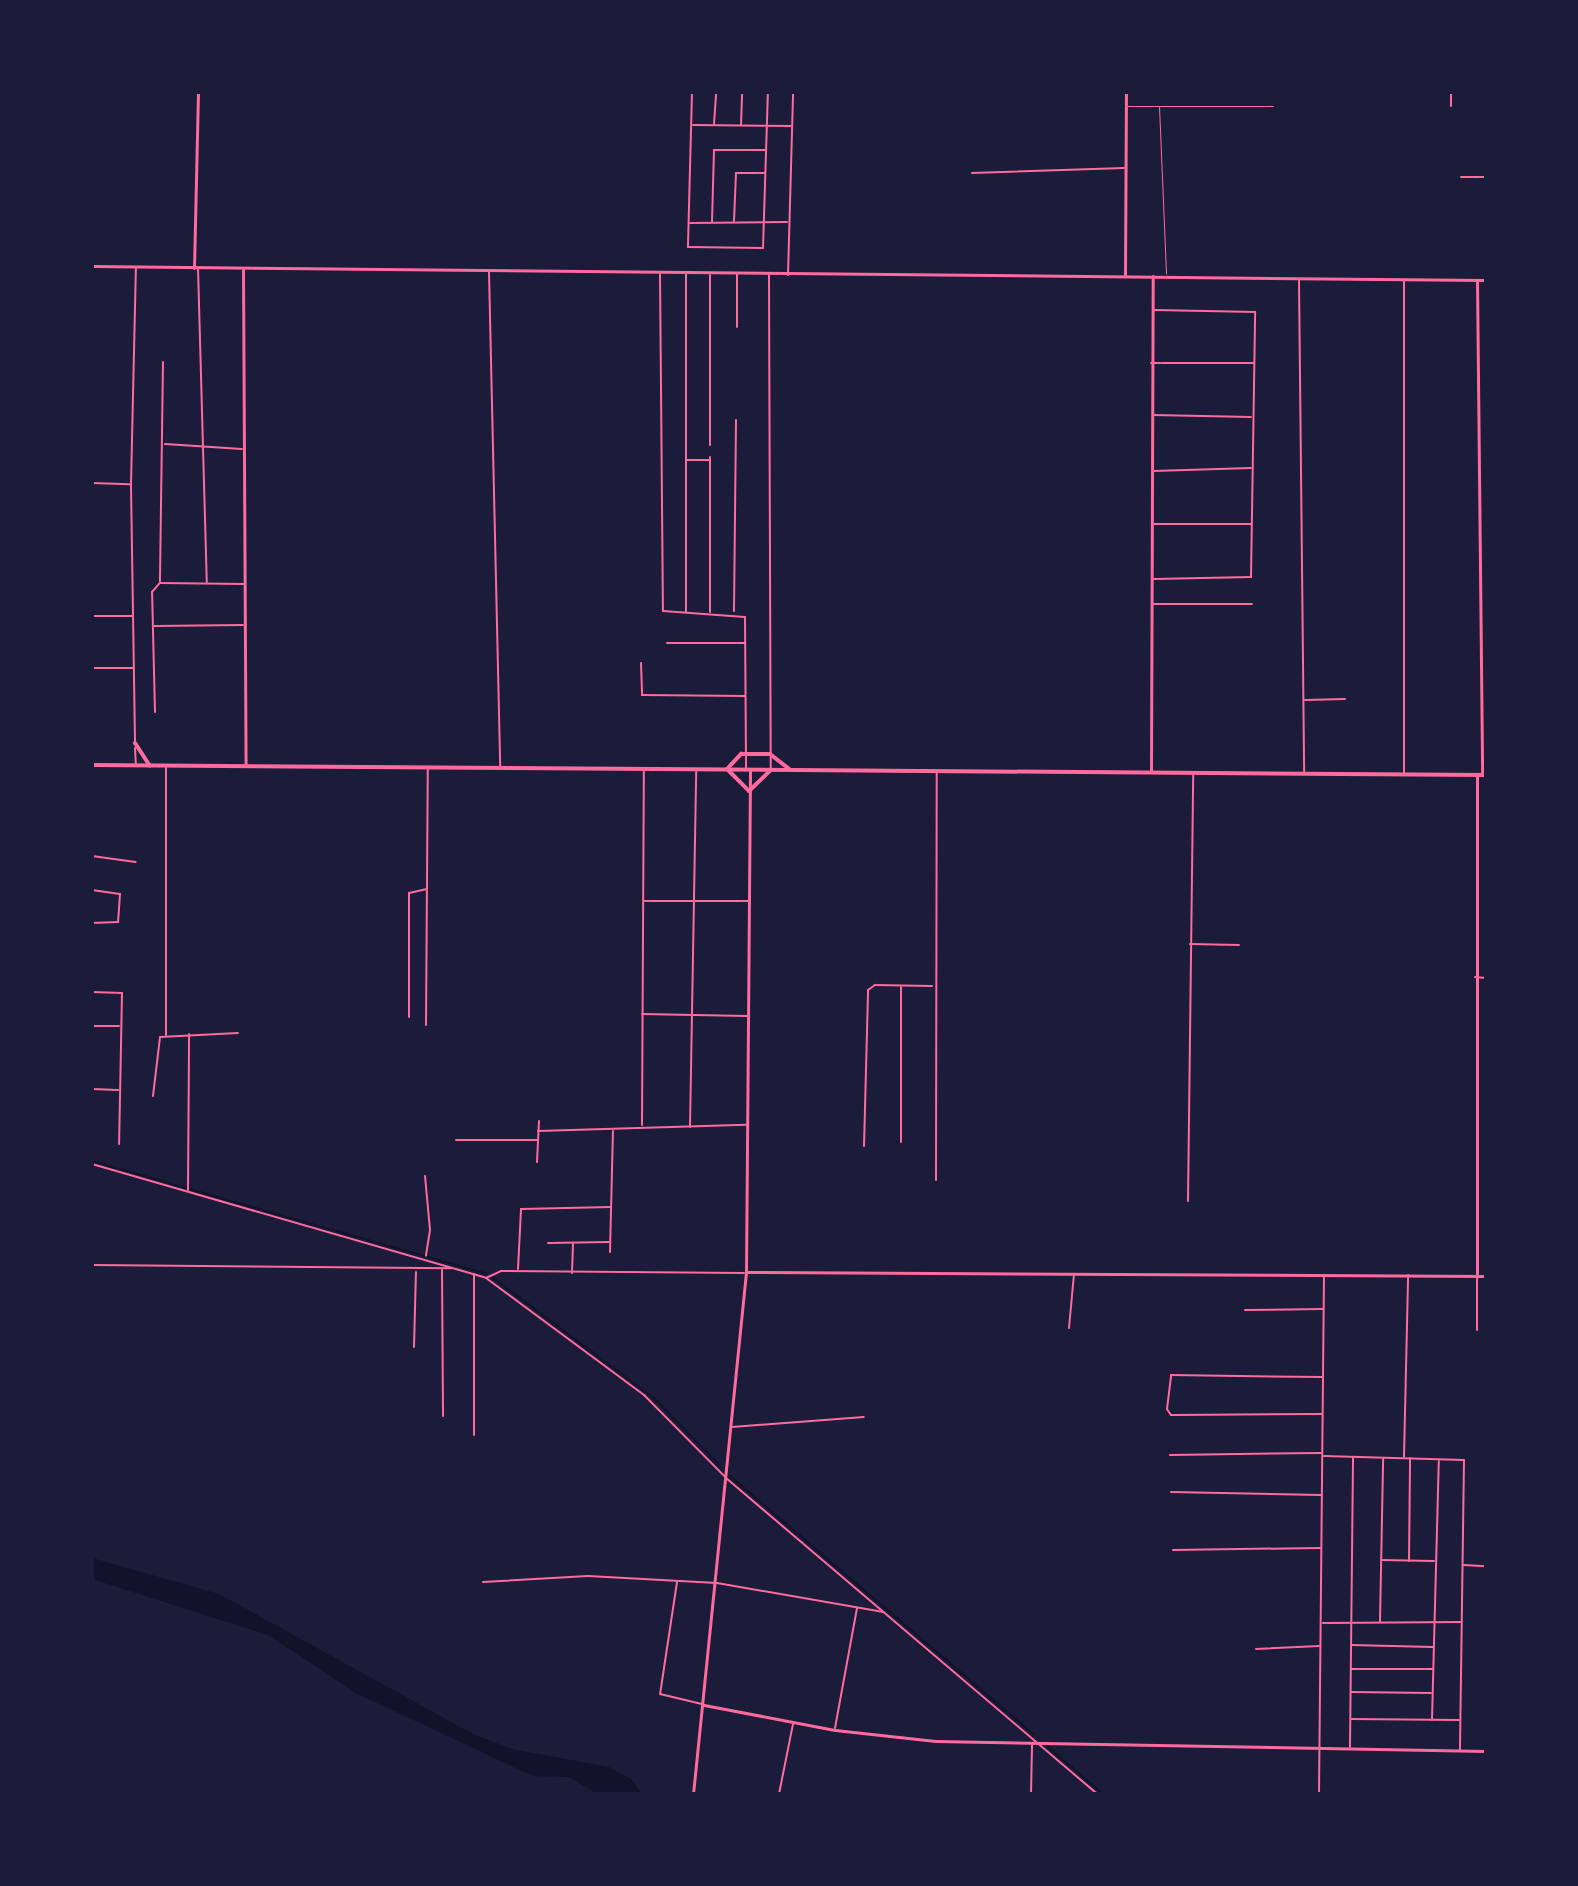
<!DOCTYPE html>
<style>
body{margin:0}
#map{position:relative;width:1578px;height:1886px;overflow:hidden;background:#1b1b3a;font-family:"Work Sans",sans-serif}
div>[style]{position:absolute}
.water>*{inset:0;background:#12122b}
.stream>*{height:2px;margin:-1px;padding:0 1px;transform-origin:1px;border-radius:1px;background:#12122b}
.service>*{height:1px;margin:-0.5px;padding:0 0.5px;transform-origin:0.5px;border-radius:0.5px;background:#ff6b9d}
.minor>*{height:2px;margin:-1px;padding:0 1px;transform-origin:1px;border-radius:1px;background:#ff6b9d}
.tertiary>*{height:3px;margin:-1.5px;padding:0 1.5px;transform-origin:1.5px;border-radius:1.5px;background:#ff6b9d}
.secondary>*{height:3px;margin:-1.5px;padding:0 1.5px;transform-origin:1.5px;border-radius:1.5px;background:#ff6b9d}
.trunk>*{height:4px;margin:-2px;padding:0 2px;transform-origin:2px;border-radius:2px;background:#ff6b9d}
span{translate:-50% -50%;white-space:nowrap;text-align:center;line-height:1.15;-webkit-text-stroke:6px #1b1b3a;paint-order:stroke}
.frame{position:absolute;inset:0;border:94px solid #1b1b3a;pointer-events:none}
</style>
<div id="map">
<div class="water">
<i style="clip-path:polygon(92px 1558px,219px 1594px,473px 1734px,512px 1749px,609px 1767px,631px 1779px,642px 1794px,598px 1794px,568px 1777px,533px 1776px,356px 1693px,268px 1635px,92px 1579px)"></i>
</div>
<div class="stream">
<i style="left:92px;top:1161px;width:26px;rotate:16deg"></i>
<i style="left:120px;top:1169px;width:69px;rotate:16.1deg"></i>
<i style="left:189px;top:1189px;width:310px;rotate:15.9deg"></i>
<i style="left:492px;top:1277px;width:202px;rotate:36.8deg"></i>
<i style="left:654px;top:1398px;width:96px;rotate:45.8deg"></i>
<i style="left:730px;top:1476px;width:399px;rotate:40.4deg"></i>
<i style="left:1047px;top:1746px;width:74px;rotate:40.6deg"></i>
</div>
<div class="service">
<i style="left:1127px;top:106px;width:146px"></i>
<i style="left:1159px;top:106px;width:168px;rotate:87.6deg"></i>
</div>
<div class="minor">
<i style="left:692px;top:92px;width:155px;rotate:91.5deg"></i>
<i style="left:688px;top:247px;width:75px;rotate:0.8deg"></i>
<i style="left:763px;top:248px;width:156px;rotate:-88.2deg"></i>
<i style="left:1451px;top:106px;width:14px;rotate:-90deg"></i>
<i style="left:714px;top:124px;width:32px;rotate:-86deg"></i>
<i style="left:693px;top:125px;width:98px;rotate:0.6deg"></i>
<i style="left:741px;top:125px;width:33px;rotate:-88deg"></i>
<i style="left:972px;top:173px;width:152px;rotate:-1.9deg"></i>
<i style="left:1461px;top:177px;width:25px"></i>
<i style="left:734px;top:221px;width:48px;rotate:-87.6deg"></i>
<i style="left:736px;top:173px;width:29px"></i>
<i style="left:712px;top:222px;width:72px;rotate:-88.4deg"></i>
<i style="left:714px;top:150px;width:51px"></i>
<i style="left:690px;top:223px;width:97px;rotate:-0.6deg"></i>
<i style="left:198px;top:268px;width:314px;rotate:88.4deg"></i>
<i style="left:489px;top:272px;width:494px;rotate:88.7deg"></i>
<i style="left:660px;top:274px;width:337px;rotate:89.5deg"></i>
<i style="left:663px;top:611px;width:82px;rotate:4.2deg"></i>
<i style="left:745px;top:617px;width:152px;rotate:89.6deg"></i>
<i style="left:710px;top:275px;width:170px;rotate:90deg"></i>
<i style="left:769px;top:275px;width:495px;rotate:89.8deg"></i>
<i style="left:788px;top:275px;width:183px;rotate:-88.4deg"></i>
<i style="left:1299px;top:280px;width:493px;rotate:89.4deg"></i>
<i style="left:737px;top:327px;width:53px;rotate:-90deg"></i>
<i style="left:163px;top:362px;width:221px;rotate:90.8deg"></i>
<i style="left:160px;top:583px;width:84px;rotate:0.7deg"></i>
<i style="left:1151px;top:363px;width:102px"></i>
<i style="left:1153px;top:415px;width:98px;rotate:1.2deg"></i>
<i style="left:165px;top:444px;width:77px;rotate:3.7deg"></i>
<i style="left:687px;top:460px;width:22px"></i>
<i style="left:1153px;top:471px;width:98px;rotate:-1.8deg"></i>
<i style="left:92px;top:483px;width:38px;rotate:2deg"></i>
<i style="left:1153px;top:524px;width:98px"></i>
<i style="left:1154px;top:579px;width:97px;rotate:-1.2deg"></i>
<i style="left:1251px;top:577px;width:265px;rotate:-89.1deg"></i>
<i style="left:1255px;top:312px;width:100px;rotate:-178.9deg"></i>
<i style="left:1153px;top:604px;width:99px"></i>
<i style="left:734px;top:611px;width:191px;rotate:-89.4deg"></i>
<i style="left:686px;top:612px;width:338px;rotate:-90deg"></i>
<i style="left:710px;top:612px;width:155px;rotate:-90deg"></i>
<i style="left:92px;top:616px;width:40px"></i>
<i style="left:154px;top:626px;width:89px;rotate:-0.6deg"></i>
<i style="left:667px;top:643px;width:78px"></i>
<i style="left:641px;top:663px;width:32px;rotate:88deg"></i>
<i style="left:642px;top:695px;width:103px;rotate:0.6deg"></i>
<i style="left:92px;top:668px;width:41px"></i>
<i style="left:1305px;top:700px;width:40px;rotate:-1.4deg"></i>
<i style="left:155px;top:712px;width:120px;rotate:-91.4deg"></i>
<i style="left:152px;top:592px;width:11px;rotate:-49deg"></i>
<i style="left:135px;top:741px;width:257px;rotate:-90.9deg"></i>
<i style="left:131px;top:484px;width:216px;rotate:-88.7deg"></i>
<i style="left:135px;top:748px;width:17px;rotate:87deg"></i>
<i style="left:1404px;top:773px;width:493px;rotate:-90deg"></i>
<i style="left:92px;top:856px;width:44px;rotate:7.8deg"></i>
<i style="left:92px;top:890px;width:28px;rotate:8deg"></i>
<i style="left:120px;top:894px;width:28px;rotate:94deg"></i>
<i style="left:118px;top:922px;width:26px;rotate:178deg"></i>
<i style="left:644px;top:901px;width:104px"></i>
<i style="left:1190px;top:944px;width:49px;rotate:1.2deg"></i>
<i style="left:1475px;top:977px;width:11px;rotate:5deg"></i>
<i style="left:92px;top:992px;width:30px;rotate:2deg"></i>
<i style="left:122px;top:993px;width:151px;rotate:91.1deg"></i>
<i style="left:642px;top:1014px;width:105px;rotate:1.1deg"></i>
<i style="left:409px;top:1017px;width:124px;rotate:-90deg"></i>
<i style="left:409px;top:893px;width:17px;rotate:-13deg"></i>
<i style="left:426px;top:1025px;width:256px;rotate:-89.6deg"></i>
<i style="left:92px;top:1026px;width:27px"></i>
<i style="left:166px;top:1035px;width:267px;rotate:-90deg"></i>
<i style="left:92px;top:1089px;width:26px;rotate:2deg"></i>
<i style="left:153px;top:1096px;width:59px;rotate:-83.2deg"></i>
<i style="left:160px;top:1037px;width:78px;rotate:-2.9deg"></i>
<i style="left:642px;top:1125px;width:354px;rotate:-89.7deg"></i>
<i style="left:690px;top:1127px;width:355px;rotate:-89deg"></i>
<i style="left:538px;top:1131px;width:208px;rotate:-1.7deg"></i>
<i style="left:456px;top:1140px;width:82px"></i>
<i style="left:901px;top:1142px;width:155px;rotate:-90deg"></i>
<i style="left:864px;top:1146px;width:156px;rotate:-88.5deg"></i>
<i style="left:868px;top:990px;width:9px;rotate:-36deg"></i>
<i style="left:875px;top:985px;width:57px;rotate:1deg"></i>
<i style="left:537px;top:1162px;width:41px;rotate:-87.2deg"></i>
<i style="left:92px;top:1164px;width:410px;rotate:16.1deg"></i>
<i style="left:486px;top:1278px;width:197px;rotate:36.5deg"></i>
<i style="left:644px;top:1395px;width:117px;rotate:45.3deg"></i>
<i style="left:726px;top:1478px;width:487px;rotate:40.4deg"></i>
<i style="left:425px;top:1176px;width:54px;rotate:84.7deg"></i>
<i style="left:430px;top:1230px;width:26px;rotate:99deg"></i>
<i style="left:936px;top:1180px;width:407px;rotate:-89.9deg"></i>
<i style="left:188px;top:1190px;width:156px;rotate:-89.6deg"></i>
<i style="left:1188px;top:1201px;width:427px;rotate:-89.3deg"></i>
<i style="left:548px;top:1243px;width:61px;rotate:-0.9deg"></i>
<i style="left:610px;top:1252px;width:121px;rotate:-88.6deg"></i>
<i style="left:92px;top:1265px;width:359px;rotate:0.5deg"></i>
<i style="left:518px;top:1269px;width:60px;rotate:-87.1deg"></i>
<i style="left:521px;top:1209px;width:90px;rotate:-1.3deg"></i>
<i style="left:442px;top:1270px;width:146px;rotate:89.6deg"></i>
<i style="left:572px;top:1273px;width:29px;rotate:-88deg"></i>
<i style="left:474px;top:1274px;width:161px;rotate:90deg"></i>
<i style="left:1477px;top:1276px;width:54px;rotate:90deg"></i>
<i style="left:486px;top:1278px;width:17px;rotate:-25deg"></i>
<i style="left:501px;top:1271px;width:243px;rotate:0.5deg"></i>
<i style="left:1245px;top:1310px;width:78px;rotate:-0.7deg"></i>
<i style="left:1069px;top:1328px;width:54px;rotate:-84.7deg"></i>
<i style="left:414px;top:1347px;width:75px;rotate:-88.5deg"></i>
<i style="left:1322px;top:1414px;width:151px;rotate:179.6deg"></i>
<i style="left:1171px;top:1415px;width:7px;rotate:-124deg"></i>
<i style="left:1167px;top:1409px;width:34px;rotate:-83deg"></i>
<i style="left:1171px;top:1375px;width:152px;rotate:0.8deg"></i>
<i style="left:732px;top:1427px;width:132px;rotate:-4.3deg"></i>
<i style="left:1170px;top:1455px;width:152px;rotate:-0.8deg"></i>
<i style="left:1324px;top:1456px;width:140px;rotate:1.6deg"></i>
<i style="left:1464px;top:1460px;width:290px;rotate:90.8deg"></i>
<i style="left:1404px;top:1457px;width:182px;rotate:-88.7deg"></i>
<i style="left:1171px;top:1492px;width:150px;rotate:1.1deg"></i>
<i style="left:1173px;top:1550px;width:147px;rotate:-0.8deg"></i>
<i style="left:1381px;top:1560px;width:53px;rotate:1.1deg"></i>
<i style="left:1409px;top:1561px;width:103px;rotate:-89.4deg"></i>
<i style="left:1464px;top:1565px;width:22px;rotate:3deg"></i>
<i style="left:483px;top:1582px;width:105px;rotate:-3.3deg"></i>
<i style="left:588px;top:1576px;width:129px;rotate:3.1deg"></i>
<i style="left:717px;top:1583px;width:169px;rotate:9.9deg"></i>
<i style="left:677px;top:1582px;width:113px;rotate:98.6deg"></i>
<i style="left:660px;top:1694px;width:43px;rotate:13.4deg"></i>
<i style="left:1380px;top:1622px;width:163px;rotate:-88.9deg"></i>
<i style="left:1323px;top:1623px;width:138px;rotate:-0.4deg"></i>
<i style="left:1351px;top:1645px;width:82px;rotate:1.4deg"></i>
<i style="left:1256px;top:1649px;width:63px;rotate:-2.7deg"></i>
<i style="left:1351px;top:1669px;width:81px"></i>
<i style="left:1351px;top:1692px;width:80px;rotate:0.7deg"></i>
<i style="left:1351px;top:1719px;width:108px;rotate:0.5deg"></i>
<i style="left:1432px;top:1720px;width:259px;rotate:-88.5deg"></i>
<i style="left:835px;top:1728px;width:122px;rotate:-79.6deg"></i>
<i style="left:1350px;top:1747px;width:289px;rotate:-89.4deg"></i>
<i style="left:779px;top:1794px;width:71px;rotate:-78.7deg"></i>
<i style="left:1031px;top:1794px;width:49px;rotate:-88.8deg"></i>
<i style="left:1319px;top:1794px;width:519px;rotate:-89.45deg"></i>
</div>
<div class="tertiary">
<i style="left:194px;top:268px;width:176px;rotate:-88.7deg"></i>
<i style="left:243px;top:270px;width:496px;rotate:89.7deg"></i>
<i style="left:1477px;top:281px;width:494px;rotate:89.4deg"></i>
<i style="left:1151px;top:772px;width:496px;rotate:-89.8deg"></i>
<i style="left:1477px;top:1276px;width:500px;rotate:-90deg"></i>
<i style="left:704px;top:1705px;width:133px;rotate:10.8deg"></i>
<i style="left:835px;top:1730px;width:101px;rotate:6.3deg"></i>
<i style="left:935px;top:1741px;width:551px;rotate:1.04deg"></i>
</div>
<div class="secondary">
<i style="left:92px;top:266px;width:1394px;rotate:0.58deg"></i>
<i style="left:1125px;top:276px;width:184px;rotate:-89.7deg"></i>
<i style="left:746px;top:1272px;width:740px;rotate:0.31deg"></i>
<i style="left:693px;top:1794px;width:525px;rotate:-84.2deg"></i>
<i style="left:746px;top:1272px;width:502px;rotate:-89.54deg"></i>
</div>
<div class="trunk">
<i style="left:135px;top:743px;width:27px;rotate:57deg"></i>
<i style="left:92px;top:765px;width:1394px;rotate:0.41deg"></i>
<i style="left:727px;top:769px;width:21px;rotate:-47deg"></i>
<i style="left:741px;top:754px;width:29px"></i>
<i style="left:770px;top:754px;width:24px;rotate:38deg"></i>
<i style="left:727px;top:769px;width:31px;rotate:45deg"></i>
<i style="left:749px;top:791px;width:30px;rotate:-44deg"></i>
</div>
<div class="frame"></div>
</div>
